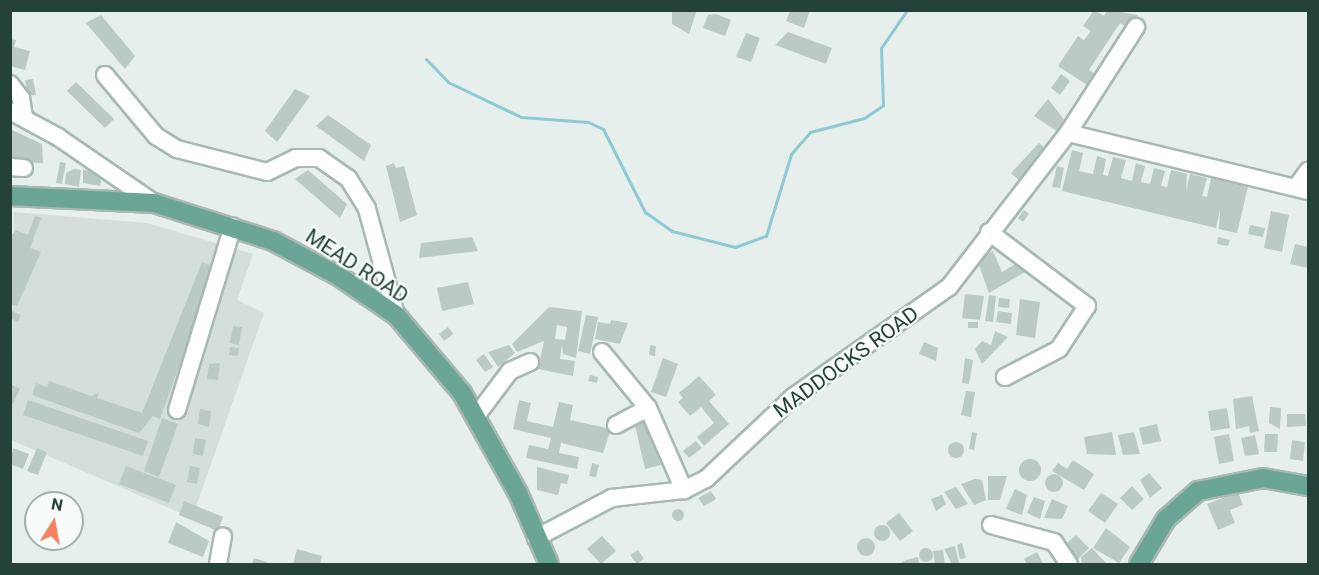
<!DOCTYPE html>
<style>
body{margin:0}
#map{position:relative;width:1319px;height:575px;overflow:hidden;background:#e6efeb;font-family:Roboto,sans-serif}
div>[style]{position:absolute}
.built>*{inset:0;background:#d4dfda}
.stream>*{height:3px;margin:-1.5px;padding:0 1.5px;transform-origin:1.5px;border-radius:1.5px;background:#8ec9d4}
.building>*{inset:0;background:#bbcac4}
.round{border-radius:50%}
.roads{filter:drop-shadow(2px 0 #a8b8b2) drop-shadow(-2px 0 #a8b8b2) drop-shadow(0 2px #a8b8b2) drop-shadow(0 -2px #a8b8b2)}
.minor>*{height:16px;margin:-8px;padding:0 8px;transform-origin:8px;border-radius:8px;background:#fff}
.major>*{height:18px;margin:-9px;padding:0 9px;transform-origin:9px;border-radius:9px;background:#6aa596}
span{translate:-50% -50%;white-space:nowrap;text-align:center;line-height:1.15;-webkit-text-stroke:4.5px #f7fbf9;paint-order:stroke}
.street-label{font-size:21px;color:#24423a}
.frame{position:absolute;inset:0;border:12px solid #24423a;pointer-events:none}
.north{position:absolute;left:24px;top:491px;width:60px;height:60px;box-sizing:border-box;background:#f7fbf9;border:2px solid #a3b1ad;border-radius:50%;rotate:11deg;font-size:16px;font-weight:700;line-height:24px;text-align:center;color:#24423a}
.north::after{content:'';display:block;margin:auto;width:21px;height:27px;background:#f4845f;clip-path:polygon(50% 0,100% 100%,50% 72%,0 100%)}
</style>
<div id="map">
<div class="built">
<i style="clip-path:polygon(14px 212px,147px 223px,253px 254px,237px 300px,264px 313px,192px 518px,11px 440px)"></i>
</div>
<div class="stream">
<i style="left:426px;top:59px;width:32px;rotate:46deg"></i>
<i style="left:448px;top:82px;width:81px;rotate:25.6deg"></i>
<i style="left:521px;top:117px;width:67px;rotate:4.3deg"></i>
<i style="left:588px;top:122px;width:17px;rotate:25deg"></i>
<i style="left:603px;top:129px;width:93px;rotate:63.2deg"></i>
<i style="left:645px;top:212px;width:33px;rotate:35deg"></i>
<i style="left:672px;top:231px;width:65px;rotate:14.3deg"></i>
<i style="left:735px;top:247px;width:33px;rotate:-20deg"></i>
<i style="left:766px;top:236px;width:86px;rotate:-73deg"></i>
<i style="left:791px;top:154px;width:29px;rotate:-49deg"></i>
<i style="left:810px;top:132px;width:56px;rotate:-14.5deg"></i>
<i style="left:864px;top:118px;width:23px;rotate:-34deg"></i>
<i style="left:883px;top:105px;width:57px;rotate:-92deg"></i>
<i style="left:881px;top:48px;width:46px;rotate:-55.6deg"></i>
</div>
<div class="building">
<i style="clip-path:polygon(672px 10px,697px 10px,689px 34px,672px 24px)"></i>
<i style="clip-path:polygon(790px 10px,810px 10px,804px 28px,786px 21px)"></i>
<i style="clip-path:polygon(1094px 10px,1104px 16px,1108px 10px,1138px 15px,1129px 29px,1120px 23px,1089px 70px,1095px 74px,1087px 85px,1058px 66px,1078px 36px,1084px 40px,1091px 31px,1083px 26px)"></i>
<i style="clip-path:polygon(716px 14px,731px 20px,725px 36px,703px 28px,708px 15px)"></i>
<i style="clip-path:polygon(101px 15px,135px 56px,125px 69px,86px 23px)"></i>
<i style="clip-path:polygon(788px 32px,832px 48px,826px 64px,775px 45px)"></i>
<i style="clip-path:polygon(746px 33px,760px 38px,751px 62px,736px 57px)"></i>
<i style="clip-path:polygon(10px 39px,16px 40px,14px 47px,30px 51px,25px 70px,10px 66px)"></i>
<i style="clip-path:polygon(1061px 74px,1070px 81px,1060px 95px,1051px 88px)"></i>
<i style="clip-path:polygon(33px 79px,36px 95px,28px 96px,25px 80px)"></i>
<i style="clip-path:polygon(76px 82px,114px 119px,105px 128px,67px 91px)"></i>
<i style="clip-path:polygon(295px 89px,310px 96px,277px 142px,265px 131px)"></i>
<i style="clip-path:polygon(1048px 99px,1066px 122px,1058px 132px,1034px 116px)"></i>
<i style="clip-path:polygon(328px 115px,371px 145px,364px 161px,316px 126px)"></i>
<i style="clip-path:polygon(10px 129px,42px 144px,43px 163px,10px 162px)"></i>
<i style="clip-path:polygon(1039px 143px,1049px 152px,1021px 182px,1011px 173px)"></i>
<i style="clip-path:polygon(1072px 150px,1083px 153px,1079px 171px,1093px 174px,1097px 156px,1106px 159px,1103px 175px,1108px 176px,1113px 157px,1126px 160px,1121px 178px,1132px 181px,1136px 163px,1145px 166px,1141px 182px,1150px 184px,1154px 168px,1165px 171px,1161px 186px,1167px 187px,1171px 170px,1187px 174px,1186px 191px,1190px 174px,1207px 178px,1202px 196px,1207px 197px,1211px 178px,1248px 187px,1237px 233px,1219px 229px,1220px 210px,1216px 228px,1062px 191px)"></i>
<i style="clip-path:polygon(60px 162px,66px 163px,62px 184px,56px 183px)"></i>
<i style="clip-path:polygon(394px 163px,396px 168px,404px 166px,417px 215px,400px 222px,386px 166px)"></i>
<i style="clip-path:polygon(1057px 166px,1064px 168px,1060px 188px,1052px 187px)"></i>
<i style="clip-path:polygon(74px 169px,81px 170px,79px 187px,65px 184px,66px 173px)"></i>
<i style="clip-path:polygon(83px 169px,102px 176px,100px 186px,83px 183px)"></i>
<i style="clip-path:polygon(308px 170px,347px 204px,340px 218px,295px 179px)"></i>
<i style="clip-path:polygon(1024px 210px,1029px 214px,1023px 222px,1018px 218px)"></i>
<i style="clip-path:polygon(1271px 211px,1289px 215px,1282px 252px,1264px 248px)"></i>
<i style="clip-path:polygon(35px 216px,41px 218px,30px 248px,41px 252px,17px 306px,10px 304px,10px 237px,16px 230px,28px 235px)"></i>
<i style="clip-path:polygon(1250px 225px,1265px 228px,1263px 237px,1248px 234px)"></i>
<i style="clip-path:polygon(472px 237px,478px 251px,419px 258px,421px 243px)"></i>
<i style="clip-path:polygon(1218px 237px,1230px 240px,1228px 246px,1217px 244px)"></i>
<i style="clip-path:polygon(1295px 244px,1308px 247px,1308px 268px,1290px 264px)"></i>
<i style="clip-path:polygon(993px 251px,1002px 272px,1019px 262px,1025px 272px,989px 293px,977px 260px)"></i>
<i style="clip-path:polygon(202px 262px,215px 267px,160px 419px,153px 416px,139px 433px,32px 395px,36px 383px,47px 387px,49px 381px,91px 396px,99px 393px,97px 398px,142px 413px)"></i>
<i style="clip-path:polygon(468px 282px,474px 304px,442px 311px,437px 288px)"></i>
<i style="clip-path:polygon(965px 294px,984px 296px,980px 320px,962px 318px)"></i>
<i style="clip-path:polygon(989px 295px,996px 296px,993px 322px,985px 321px)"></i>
<i style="clip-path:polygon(999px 298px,1010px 299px,1009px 308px,998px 307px)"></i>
<i style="clip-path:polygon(1020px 299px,1040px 302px,1035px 338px,1016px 335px)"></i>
<i style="clip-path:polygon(evenodd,549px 307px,582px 311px,576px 358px,563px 354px,562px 344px,560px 359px,575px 361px,573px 376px,538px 369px,544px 341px,517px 352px,512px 344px,549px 307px,557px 325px,567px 327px,565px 340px,555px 339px,557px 325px)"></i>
<i style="clip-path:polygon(10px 310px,21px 315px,18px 322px,10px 318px)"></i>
<i style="clip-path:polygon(998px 311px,1012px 313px,1011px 324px,996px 322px)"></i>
<i style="clip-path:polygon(586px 315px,598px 317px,590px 354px,578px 351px)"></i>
<i style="clip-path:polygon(611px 320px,628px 323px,620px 344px,595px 339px,598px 322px,610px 324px)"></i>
<i style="clip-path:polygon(968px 322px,978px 322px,978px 328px,968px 328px)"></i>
<i style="clip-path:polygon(233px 326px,242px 327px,239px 345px,230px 343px)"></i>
<i style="clip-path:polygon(448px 327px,453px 334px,444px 341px,439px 334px)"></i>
<i style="clip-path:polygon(995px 331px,1008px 337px,982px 364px,975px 349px,982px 341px,991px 345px)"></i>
<i style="clip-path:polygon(924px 342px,938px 348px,936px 361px,919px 354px)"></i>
<i style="clip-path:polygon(509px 345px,515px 353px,498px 367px,488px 352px)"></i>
<i style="clip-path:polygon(650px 345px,656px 346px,655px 356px,649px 355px)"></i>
<i style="clip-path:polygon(230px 347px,239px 348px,238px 356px,229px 355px)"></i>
<i style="clip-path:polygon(484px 354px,493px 367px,485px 372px,476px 360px)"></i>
<i style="clip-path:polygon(663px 358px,678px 364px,666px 397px,651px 392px)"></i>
<i style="clip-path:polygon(965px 358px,973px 360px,969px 384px,962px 383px)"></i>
<i style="clip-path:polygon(220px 363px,218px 380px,207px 379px,209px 364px)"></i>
<i style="clip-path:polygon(590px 375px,598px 377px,597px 383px,588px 381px)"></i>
<i style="clip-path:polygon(699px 376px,716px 395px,709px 401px,729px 424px,704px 446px,697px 437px,714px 423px,701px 407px,690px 416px,678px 402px,683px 398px,679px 393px)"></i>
<i style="clip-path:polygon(10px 384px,20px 389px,13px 404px,10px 403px)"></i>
<i style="clip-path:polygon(966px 391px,975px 392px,971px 417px,961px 415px)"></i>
<i style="clip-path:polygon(1252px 396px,1259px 431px,1250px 433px,1249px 426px,1236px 429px,1233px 399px)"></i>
<i style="clip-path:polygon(28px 400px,148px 441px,143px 456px,23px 415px)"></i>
<i style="clip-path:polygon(519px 400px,531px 403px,527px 421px,553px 427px,559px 402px,573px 405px,570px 420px,611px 429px,603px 453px,561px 443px,559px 453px,579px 457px,577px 469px,526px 458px,529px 445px,548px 449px,551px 438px,513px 429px)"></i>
<i style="clip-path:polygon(1270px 407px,1281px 408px,1280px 429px,1269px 423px)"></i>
<i style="clip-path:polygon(1227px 408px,1230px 428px,1211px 431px,1208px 411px)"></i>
<i style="clip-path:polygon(200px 409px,211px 411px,209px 427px,198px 424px)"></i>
<i style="clip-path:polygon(1287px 414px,1305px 414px,1306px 426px,1287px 427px)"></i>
<i style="clip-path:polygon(650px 417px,661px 465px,645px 469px,634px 421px)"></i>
<i style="clip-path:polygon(162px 418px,178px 424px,159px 477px,144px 471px)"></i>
<i style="clip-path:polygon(1157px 424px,1161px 441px,1143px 445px,1139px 428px)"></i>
<i style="clip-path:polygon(972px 432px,977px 433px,974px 450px,969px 449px)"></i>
<i style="clip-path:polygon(1112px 432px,1116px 455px,1087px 454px,1084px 437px)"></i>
<i style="clip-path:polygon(1134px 432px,1140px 454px,1123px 455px,1118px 435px)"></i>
<i style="clip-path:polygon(1229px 434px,1234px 461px,1219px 464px,1214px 437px)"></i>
<i style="clip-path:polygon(1265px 434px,1278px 434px,1277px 452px,1264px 452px)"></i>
<i style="clip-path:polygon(1255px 435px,1259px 454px,1245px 456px,1241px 438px)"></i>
<i style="clip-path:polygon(195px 438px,206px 440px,203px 456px,193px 454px)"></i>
<i style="clip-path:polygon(1292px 440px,1305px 442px,1303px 461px,1290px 459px)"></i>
<i style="clip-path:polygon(696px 441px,702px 448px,689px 458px,683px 451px)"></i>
<i class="round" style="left:948px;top:442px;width:16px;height:16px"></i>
<i style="clip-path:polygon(13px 448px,29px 454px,23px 469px,10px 464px)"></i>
<i style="clip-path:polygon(37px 448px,47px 452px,38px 475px,27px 471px)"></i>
<i class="round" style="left:1019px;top:459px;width:22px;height:22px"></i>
<i style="clip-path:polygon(1073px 460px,1094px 474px,1084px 490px,1052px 471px,1058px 463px,1067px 469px)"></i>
<i style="clip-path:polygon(592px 463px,599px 465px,596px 477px,589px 476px)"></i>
<i style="clip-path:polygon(126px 466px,176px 485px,169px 503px,119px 484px)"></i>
<i style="clip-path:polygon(190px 466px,200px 468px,197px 484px,187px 482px)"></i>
<i style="clip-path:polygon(537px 467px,569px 475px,567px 484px,561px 483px,558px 495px,537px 490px)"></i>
<i style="clip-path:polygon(1149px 473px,1162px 488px,1150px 498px,1140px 480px)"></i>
<i class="round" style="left:1045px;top:474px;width:18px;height:18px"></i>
<i style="clip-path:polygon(988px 476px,1007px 476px,1000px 500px,988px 500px)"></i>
<i style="clip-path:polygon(975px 479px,982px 480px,986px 500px,974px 505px,961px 484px)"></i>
<i style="clip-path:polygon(1132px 486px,1144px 499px,1132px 510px,1120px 498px)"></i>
<i style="clip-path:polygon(956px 487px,968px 504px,956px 509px,944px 492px)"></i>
<i style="clip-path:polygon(1015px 489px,1027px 495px,1022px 515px,1006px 509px)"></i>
<i style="clip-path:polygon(711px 491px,716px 499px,704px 506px,698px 498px)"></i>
<i style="clip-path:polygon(1238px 492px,1243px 505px,1230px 510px,1235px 523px,1218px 530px,1207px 504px)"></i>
<i style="clip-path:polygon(1101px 493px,1118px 504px,1105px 523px,1088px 511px)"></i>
<i style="clip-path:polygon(942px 495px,946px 504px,936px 511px,931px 499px)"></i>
<i style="clip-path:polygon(1034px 497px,1045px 501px,1040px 519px,1027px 513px)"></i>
<i style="clip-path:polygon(1052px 499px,1068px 506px,1062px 519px,1044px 518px)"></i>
<i style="clip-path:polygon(184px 501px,223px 517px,218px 531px,179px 515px)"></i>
<i class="round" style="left:672px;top:509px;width:12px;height:12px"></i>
<i style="clip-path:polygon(899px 513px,913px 531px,900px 541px,886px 523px)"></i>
<i style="clip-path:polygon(176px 522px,209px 541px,203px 557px,168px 543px)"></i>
<i class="round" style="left:874px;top:525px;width:16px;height:16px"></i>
<i style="clip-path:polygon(1106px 528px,1130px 547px,1119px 563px,1093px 548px)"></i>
<i style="clip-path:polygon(1076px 535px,1089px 548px,1078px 559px,1065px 545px)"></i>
<i style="clip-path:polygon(602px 536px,616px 551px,601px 564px,587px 549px)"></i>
<i class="round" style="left:857px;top:538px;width:18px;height:18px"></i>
<i style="clip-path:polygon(962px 543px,966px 558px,960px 559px,957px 545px)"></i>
<i style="clip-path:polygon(955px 546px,959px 563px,952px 564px,944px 549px)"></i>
<i style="clip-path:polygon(1092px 548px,1107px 564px,1082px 564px,1081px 557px)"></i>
<i class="round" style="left:919px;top:548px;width:14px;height:14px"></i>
<i style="clip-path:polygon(297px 549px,322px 556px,320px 564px,293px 564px)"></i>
<i style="clip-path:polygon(638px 550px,644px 559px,637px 564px,630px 555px)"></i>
<i style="clip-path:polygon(943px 550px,945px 564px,935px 564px,933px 551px)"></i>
<i style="clip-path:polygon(1037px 552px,1043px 564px,1027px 564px,1024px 559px)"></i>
<i style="clip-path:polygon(918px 557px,919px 564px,899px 564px,906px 560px)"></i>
<i style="clip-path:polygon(254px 558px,267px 562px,267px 564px,252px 564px)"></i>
</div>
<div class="roads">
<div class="minor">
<i style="left:105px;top:75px;width:80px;rotate:50.1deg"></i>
<i style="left:156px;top:136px;width:25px;rotate:32deg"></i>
<i style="left:177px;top:149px;width:93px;rotate:14.3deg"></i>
<i style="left:267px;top:172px;width:32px;rotate:-26deg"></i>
<i style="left:296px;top:158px;width:23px"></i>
<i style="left:319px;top:158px;width:35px;rotate:35deg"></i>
<i style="left:348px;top:178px;width:36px;rotate:58deg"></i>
<i style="left:367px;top:209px;width:110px;rotate:74.7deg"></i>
<i style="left:10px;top:84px;width:18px;rotate:52deg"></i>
<i style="left:21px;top:98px;width:18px;rotate:81deg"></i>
<i style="left:10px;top:111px;width:55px;rotate:28.4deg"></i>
<i style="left:58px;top:137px;width:116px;rotate:34.5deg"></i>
<i style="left:1068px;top:133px;width:247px;rotate:13.6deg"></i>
<i style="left:10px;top:167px;width:14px;rotate:4deg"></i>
<i style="left:1297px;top:186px;width:19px;rotate:-54deg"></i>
<i style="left:989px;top:232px;width:123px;rotate:37.1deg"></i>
<i style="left:1087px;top:306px;width:51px;rotate:123.1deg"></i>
<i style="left:1059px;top:349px;width:61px;rotate:152.6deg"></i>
<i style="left:602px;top:352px;width:72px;rotate:50.6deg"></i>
<i style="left:177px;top:410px;width:192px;rotate:-73.1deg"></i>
<i style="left:477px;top:415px;width:55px;rotate:-53.1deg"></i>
<i style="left:510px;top:371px;width:22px;rotate:-24deg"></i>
<i style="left:616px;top:425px;width:36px;rotate:-28deg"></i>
<i style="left:648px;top:408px;width:90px;rotate:66.3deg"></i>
<i style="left:991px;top:525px;width:65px;rotate:15.1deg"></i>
<i style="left:1054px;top:542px;width:27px;rotate:56deg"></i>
<i style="left:536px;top:538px;width:86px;rotate:-27.8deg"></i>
<i style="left:612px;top:498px;width:72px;rotate:-6.3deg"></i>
<i style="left:684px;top:490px;width:25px;rotate:-27deg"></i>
<i style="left:706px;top:479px;width:120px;rotate:-43.3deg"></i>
<i style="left:793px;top:397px;width:191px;rotate:-35.2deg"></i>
<i style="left:949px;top:287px;width:195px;rotate:-52.3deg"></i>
<i style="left:1068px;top:133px;width:126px;rotate:-57.3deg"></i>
<i style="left:218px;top:564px;width:28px;rotate:-80deg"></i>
</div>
<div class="major">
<i style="left:10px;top:196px;width:144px;rotate:2.8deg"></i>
<i style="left:154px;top:203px;width:125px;rotate:17.7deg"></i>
<i style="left:273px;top:241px;width:76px;rotate:28.2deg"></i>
<i style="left:340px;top:277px;width:68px;rotate:34.2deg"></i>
<i style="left:396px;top:315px;width:102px;rotate:49.8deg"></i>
<i style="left:462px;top:393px;width:115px;rotate:60.8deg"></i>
<i style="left:518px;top:493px;width:77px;rotate:66.4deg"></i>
<i style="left:1139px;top:564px;width:52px;rotate:-59deg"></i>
<i style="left:1166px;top:519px;width:43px;rotate:-41.2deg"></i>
<i style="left:1198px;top:491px;width:66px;rotate:-11.3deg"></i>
<i style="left:1263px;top:478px;width:46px;rotate:10.1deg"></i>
</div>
</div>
<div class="street-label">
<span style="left:357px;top:266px;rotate:33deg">MEAD ROAD</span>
<span style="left:846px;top:362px;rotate:-36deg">MADDOCKS ROAD</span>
</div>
<div class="frame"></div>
<div class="north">N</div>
</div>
